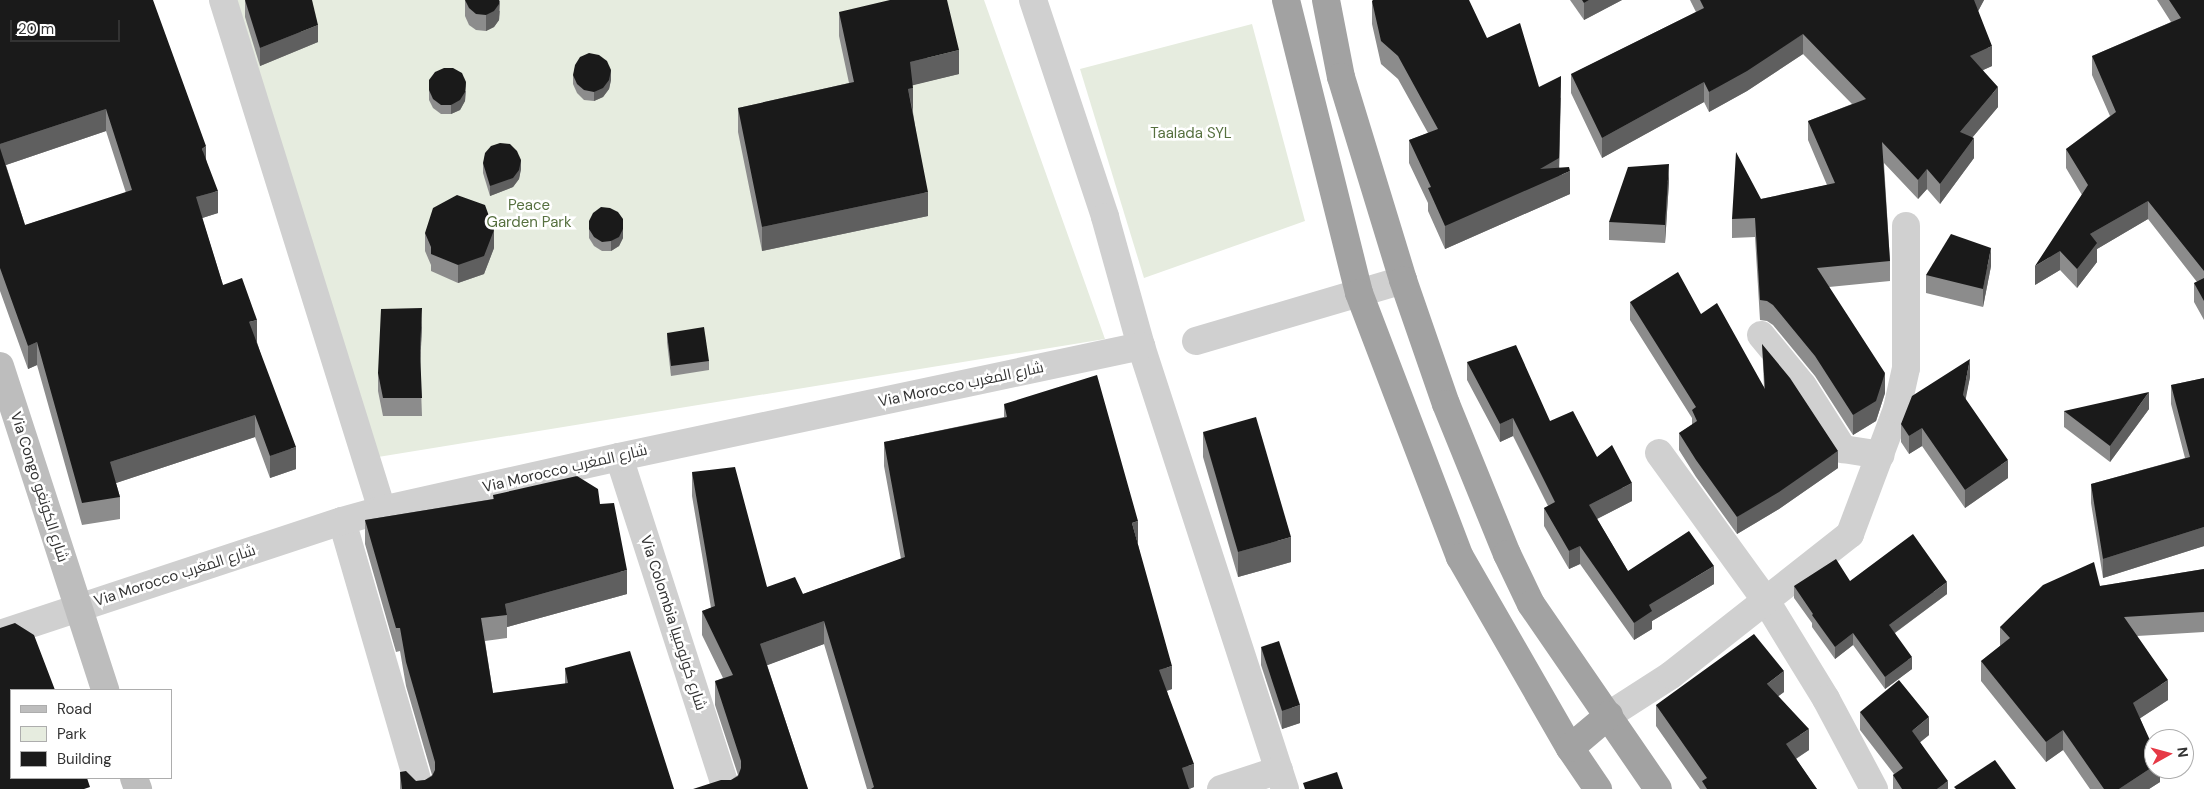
<!DOCTYPE html>
<meta charset="utf-8">
<style>
body{margin:0}
#map{position:relative;width:2204px;height:789px;overflow:hidden;background:#fff;font-family:"DM Sans",Cairo,sans-serif}
div>[style]{position:absolute}
.green>*{inset:0;background:#e6ecdf}
.minor>*{height:28px;margin:-14px;padding:0 14px;transform-origin:14px;border-radius:14px;background:#d0d0d0}
.secondary>*{height:28px;margin:-14px;padding:0 14px;transform-origin:14px;border-radius:14px;background:#bdbdbd}
.trunk>*{height:28px;margin:-14px;padding:0 14px;transform-origin:14px;border-radius:14px;background:#a2a2a2}
.wall>*{inset:0;background:#8c8c8c}
.shaded-wall>*{inset:0;background:#5f5f5f}
.building>*{inset:0;background:#1a1a1a}
span{translate:-50% -50%;white-space:nowrap;text-align:center;line-height:1.15;-webkit-text-stroke:5px #fff;paint-order:stroke}
.park-label{font-size:15px;color:#56703f}
.street-label{font-size:15px;color:#333}
.legend{position:absolute;left:10px;top:689px;width:162px;height:90px;box-sizing:border-box;background:#fff;border:1px solid #adadad;margin:0;padding:6px 9px;list-style:none;font-size:15px;color:#333}
.legend li{display:flex;align-items:center;gap:10px;height:25px}
.legend b{width:25px;border:1px solid #adadad}
.north{position:absolute;left:2144px;top:729px;width:50px;height:50px;box-sizing:border-box;background:#fff;border:1px solid #adadad;border-radius:50%;rotate:83deg;font-size:14px;font-weight:700;line-height:20px;text-align:center;color:#333}
.north::after{content:'';display:block;margin:auto;width:18px;height:22px;background:#e63946;clip-path:polygon(50% 0,100% 100%,50% 72%,0 100%)}
.scale{position:absolute;left:10px;top:20px;width:110px;height:22px;box-sizing:border-box;border:2px solid #333;border-top:0;padding-left:6px;font-size:15px;line-height:18px;white-space:nowrap;color:#333;-webkit-text-stroke:4px #fff;paint-order:stroke}
</style>
<div id="map">
<div class="green">
<i style="clip-path:polygon(237px 0,984px 0,1105px 339px,378px 457px)"></i>
<i style="clip-path:polygon(1252px 24px,1305px 221px,1144px 278px,1080px 69px)"></i>
</div>
<div class="minor">
<i style="left:223px;top:0;width:534px;rotate:72.68deg"></i>
<i style="left:1033px;top:0;width:229px;rotate:71.6deg"></i>
<i style="left:1105px;top:217px;width:134px;rotate:74.4deg"></i>
<i style="left:1141px;top:346px;width:466px;rotate:72deg"></i>
<i style="left:1761px;top:335px;width:66px;rotate:50.5deg"></i>
<i style="left:1803px;top:386px;width:75px;rotate:57.6deg"></i>
<i style="left:1843px;top:449px;width:38px;rotate:9deg"></i>
<i style="left:1196px;top:341px;width:216px;rotate:-16.4deg"></i>
<i style="left:1659px;top:453px;width:183px;rotate:54.1deg"></i>
<i style="left:1766px;top:601px;width:115px;rotate:58.5deg"></i>
<i style="left:1826px;top:699px;width:102px;rotate:61.9deg"></i>
<i style="left:619px;top:457px;width:349px;rotate:72.1deg"></i>
<i style="left:342px;top:521px;width:279px;rotate:73.8deg"></i>
<i style="left:0;top:634px;width:360px;rotate:-18.3deg"></i>
<i style="left:342px;top:521px;width:41px;rotate:-15.4deg"></i>
<i style="left:382px;top:510px;width:243px;rotate:-12.6deg"></i>
<i style="left:619px;top:457px;width:534px;rotate:-12deg"></i>
<i style="left:1609px;top:715px;width:74px;rotate:-32.8deg"></i>
<i style="left:1671px;top:675px;width:228px;rotate:-38.2deg"></i>
<i style="left:1850px;top:534px;width:134px;rotate:-69.4deg"></i>
<i style="left:1897px;top:409px;width:42px;rotate:-77.6deg"></i>
<i style="left:1906px;top:368px;width:142px;rotate:-90deg"></i>
<i style="left:1221px;top:789px;width:61px;rotate:-18.1deg"></i>
</div>
<div class="secondary">
<i style="left:0;top:366px;width:341px;rotate:72deg"></i>
<i style="left:134px;top:778px;width:12px;rotate:70deg"></i>
</div>
<div class="trunk">
<i style="left:1286px;top:0;width:302px;rotate:76deg"></i>
<i style="left:1359px;top:293px;width:283px;rotate:69.1deg"></i>
<i style="left:1460px;top:557px;width:220px;rotate:60.1deg"></i>
<i style="left:1570px;top:748px;width:50px;rotate:55.7deg"></i>
<i style="left:1326px;top:0;width:78px;rotate:79deg"></i>
<i style="left:1341px;top:77px;width:212px;rotate:73deg"></i>
<i style="left:1403px;top:280px;width:131px;rotate:70.9deg"></i>
<i style="left:1446px;top:404px;width:162px;rotate:67.9deg"></i>
<i style="left:1507px;top:554px;width:55px;rotate:64.4deg"></i>
<i style="left:1531px;top:604px;width:224px;rotate:55.5deg"></i>
<i style="left:1570px;top:748px;width:51px;rotate:-40.2deg"></i>
</div>
<div class="wall">
<i style="clip-path:polygon(evenodd,0 0,206px 159px,218px 213px,202px 218px,223px 285px,257px 342px,296px 469px,270px 478px,255px 437px,116px 483px,120px 497px,120px 519px,82px 525px,37px 365px,28px 369px,0 291px,0 0,106px 131px,126px 193px,25px 225px,6px 165px,106px 131px)"></i>
<i style="clip-path:polygon(245px 0,318px 42px,260px 66px,245px 17px)"></i>
<i style="clip-path:polygon(465px 0,500px 11px,499px 20px,494px 27px,486px 31px,476px 30px,469px 25px,465px 16px)"></i>
<i style="clip-path:polygon(1570px 0,1622px 0,1584px 20px)"></i>
<i style="clip-path:polygon(1690px 0,1984px 0,1978px 11px,1992px 66px,1983px 70px,1998px 107px,1972px 138px,1974px 158px,1940px 204px,1927px 189px,1918px 199px,1884px 163px,1890px 261px,1890px 281px,1829px 287px,1885px 393px,1876px 421px,1853px 435px,1815px 376px,1773px 325px,1767px 321px,1760px 320px,1755px 237px,1732px 238px,1732px 219px,1761px 199px,1827px 185px,1808px 140px,1808px 121px,1852px 104px,1803px 54px,1747px 91px,1709px 112px,1704px 102px,1602px 158px,1571px 93px,1571px 74px,1696px 12px)"></i>
<i style="clip-path:polygon(2157px 0,2204px 0,2204px 320px,2194px 302px,2194px 283px,2197px 282px,2148px 219px,2097px 249px,2097px 262px,2077px 288px,2060px 270px,2035px 285px,2082px 195px,2066px 168px,2066px 149px,2110px 116px,2092px 75px,2092px 56px,2171px 22px)"></i>
<i style="clip-path:polygon(1372px 1px,1487px 38px,1539px 87px,1561px 98px,1559px 167px,1570px 194px,1445px 249px,1428px 211px,1428px 203px,1409px 163px,1409px 140px,1428px 133px,1398px 79px,1381px 64px,1372px 24px)"></i>
<i style="clip-path:polygon(839px 12px,959px 74px,912px 85px,913px 112px,928px 216px,762px 251px,738px 132px,738px 108px,849px 83px,839px 36px)"></i>
<i style="clip-path:polygon(573px 75px,611px 80px,609px 89px,603px 97px,594px 101px,584px 100px,577px 93px,573px 84px)"></i>
<i style="clip-path:polygon(429px 90px,466px 91px,465px 101px,460px 110px,451px 114px,441px 114px,433px 108px,429px 100px)"></i>
<i style="clip-path:polygon(483px 163px,521px 169px,519px 179px,513px 187px,490px 196px,483px 173px)"></i>
<i style="clip-path:polygon(1669px 181px,1665px 243px,1609px 240px,1609px 222px)"></i>
<i style="clip-path:polygon(623px 219px,623px 238px,619px 246px,611px 251px,602px 251px,594px 246px,589px 238px,589px 221px)"></i>
<i style="clip-path:polygon(425px 233px,494px 248px,484px 274px,458px 283px,431px 271px,431px 265px,425px 251px)"></i>
<i style="clip-path:polygon(1991px 266px,1983px 307px,1926px 293px,1926px 275px)"></i>
<i style="clip-path:polygon(1630px 302px,1701px 314px,1764px 387px,1762px 344px,1838px 468px,1779px 509px,1737px 534px,1696px 477px,1679px 450px,1679px 433px,1692px 425px,1692px 418px,1630px 320px)"></i>
<i style="clip-path:polygon(422px 326px,420px 361px,422px 416px,383px 416px,378px 391px,378px 373px)"></i>
<i style="clip-path:polygon(667px 333px,709px 361px,709px 370px,671px 376px,667px 342px)"></i>
<i style="clip-path:polygon(1467px 362px,1550px 421px,1597px 457px,1632px 501px,1597px 519px,1628px 571px,1714px 584px,1652px 621px,1652px 629px,1634px 640px,1580px 564px,1569px 569px,1544px 526px,1544px 508px,1548px 506px,1513px 436px,1500px 442px,1467px 380px)"></i>
<i style="clip-path:polygon(1970px 377px,1965px 399px,2008px 478px,1965px 508px,1922px 446px,1909px 454px,1901px 442px,1901px 424px)"></i>
<i style="clip-path:polygon(2204px 378px,2204px 546px,2103px 578px,2091px 503px,2091px 484px,2185px 458px,2171px 404px,2171px 385px)"></i>
<i style="clip-path:polygon(1004px 404px,1138px 545px,1172px 689px,1167px 691px,1194px 787px,1189px 789px,867px 789px,824px 644px,767px 665px,808px 789px,731px 780px,738px 775px,715px 705px,715px 681px,723px 678px,702px 635px,702px 611px,711px 608px,692px 496px,692px 472px,767px 587px,803px 594px,901px 559px,884px 466px,884px 442px,1004px 417px)"></i>
<i style="clip-path:polygon(2149px 409px,2110px 462px,2064px 427px,2064px 411px)"></i>
<i style="clip-path:polygon(1203px 432px,1291px 562px,1238px 577px,1203px 457px)"></i>
<i style="clip-path:polygon(493px 495px,600px 504px,627px 594px,507px 627px,507px 638px,485px 641px,493px 693px,565px 684px,565px 668px,674px 789px,400px 789px,400px 772px,416px 781px,425px 780px,432px 775px,406px 686px,400px 651px,396px 652px,365px 544px,365px 520px,493px 499px)"></i>
<i style="clip-path:polygon(2204px 569px,2204px 632px,2137px 636px,2168px 700px,2140px 718px,2160px 769px,2160px 782px,2149px 789px,2090px 789px,2063px 750px,2046px 762px,1981px 681px,1981px 661px,2000px 646px,2000px 627px,2100px 586px)"></i>
<i style="clip-path:polygon(1850px 581px,1947px 594px,1895px 633px,1912px 669px,1885px 689px,1853px 645px,1835px 659px,1812px 627px,1812px 623px,1794px 598px,1794px 586px)"></i>
<i style="clip-path:polygon(1261px 647px,1300px 723px,1282px 729px,1261px 665px)"></i>
<i style="clip-path:polygon(1784px 692px,1778px 696px,1809px 750px,1796px 759px,1817px 789px,1700px 789px,1656px 726px,1656px 705px)"></i>
<i style="clip-path:polygon(1860px 712px,1929px 735px,1920px 742px,1948px 789px,1893px 789px,1893px 775px,1894px 774px,1860px 730px)"></i>
</div>
<div class="shaded-wall">
<i style="clip-path:polygon(500px 0,499px 20px,494px 27px,486px 31px,486px 15px)"></i>
<i style="clip-path:polygon(1589px 0,1622px 0,1584px 20px,1584px 3px)"></i>
<i style="clip-path:polygon(1974px 0,1984px 0,1974px 19px)"></i>
<i style="clip-path:polygon(318px 25px,318px 42px,260px 66px,260px 48px)"></i>
<i style="clip-path:polygon(1803px 34px,1803px 54px,1747px 91px,1709px 112px,1709px 92px)"></i>
<i style="clip-path:polygon(1992px 46px,1992px 66px,1970px 76px,1970px 56px)"></i>
<i style="clip-path:polygon(959px 50px,959px 74px,910px 86px,910px 62px)"></i>
<i style="clip-path:polygon(611px 70px,611px 80px,609px 89px,603px 97px,594px 101px,594px 92px)"></i>
<i style="clip-path:polygon(1561px 76px,1559px 176px,1570px 171px,1570px 194px,1445px 249px,1445px 226px)"></i>
<i style="clip-path:polygon(466px 82px,465px 101px,460px 110px,451px 114px,451px 105px)"></i>
<i style="clip-path:polygon(1704px 82px,1704px 102px,1602px 158px,1602px 138px)"></i>
<i style="clip-path:polygon(1998px 87px,1998px 107px,1960px 152px,1960px 132px)"></i>
<i style="clip-path:polygon(913px 88px,913px 112px,908px 89px)"></i>
<i style="clip-path:polygon(106px 109px,106px 131px,0 167px,0 144px)"></i>
<i style="clip-path:polygon(1974px 138px,1974px 158px,1940px 204px,1940px 184px)"></i>
<i style="clip-path:polygon(206px 146px,206px 169px,202px 149px)"></i>
<i style="clip-path:polygon(521px 160px,521px 169px,519px 179px,513px 187px,490px 196px,490px 186px)"></i>
<i style="clip-path:polygon(1669px 164px,1669px 181px,1665px 243px,1665px 225px)"></i>
<i style="clip-path:polygon(1927px 169px,1927px 189px,1918px 199px,1918px 180px)"></i>
<i style="clip-path:polygon(218px 191px,218px 213px,196px 220px,196px 197px)"></i>
<i style="clip-path:polygon(928px 192px,928px 216px,762px 251px,762px 227px)"></i>
<i style="clip-path:polygon(2148px 201px,2148px 219px,2097px 249px,2097px 262px,2077px 288px,2077px 269px,2090px 234px)"></i>
<i style="clip-path:polygon(623px 229px,623px 238px,619px 246px,611px 251px,611px 241px)"></i>
<i style="clip-path:polygon(494px 230px,494px 248px,484px 274px,458px 283px,458px 265px)"></i>
<i style="clip-path:polygon(1991px 248px,1991px 266px,1983px 307px,1983px 289px)"></i>
<i style="clip-path:polygon(2060px 251px,2060px 270px,2035px 285px,2035px 266px)"></i>
<i style="clip-path:polygon(422px 308px,422px 326px,420px 369px,420px 351px)"></i>
<i style="clip-path:polygon(257px 320px,257px 342px,249px 345px,249px 322px)"></i>
<i style="clip-path:polygon(37px 342px,37px 365px,28px 369px,28px 346px)"></i>
<i style="clip-path:polygon(1970px 359px,1970px 377px,1963px 413px,1963px 395px)"></i>
<i style="clip-path:polygon(1885px 373px,1885px 393px,1876px 421px,1853px 435px,1853px 415px)"></i>
<i style="clip-path:polygon(2149px 392px,2149px 409px,2110px 462px,2110px 446px)"></i>
<i style="clip-path:polygon(255px 415px,255px 437px,110px 485px,110px 462px)"></i>
<i style="clip-path:polygon(1513px 418px,1513px 436px,1500px 442px,1500px 424px)"></i>
<i style="clip-path:polygon(1922px 428px,1922px 446px,1909px 454px,1909px 436px)"></i>
<i style="clip-path:polygon(296px 447px,296px 469px,270px 478px,270px 456px)"></i>
<i style="clip-path:polygon(1838px 451px,1838px 468px,1779px 509px,1737px 534px,1737px 517px)"></i>
<i style="clip-path:polygon(2008px 460px,2008px 478px,1965px 508px,1965px 490px)"></i>
<i style="clip-path:polygon(1632px 483px,1632px 501px,1589px 523px,1589px 505px)"></i>
<i style="clip-path:polygon(1138px 521px,1138px 545px,1132px 523px)"></i>
<i style="clip-path:polygon(2204px 527px,2204px 546px,2103px 578px,2103px 559px)"></i>
<i style="clip-path:polygon(1291px 537px,1291px 562px,1238px 577px,1238px 552px)"></i>
<i style="clip-path:polygon(1580px 546px,1580px 564px,1569px 569px,1569px 551px)"></i>
<i style="clip-path:polygon(1714px 566px,1714px 584px,1652px 621px,1652px 629px,1634px 640px,1634px 623px,1649px 605px)"></i>
<i style="clip-path:polygon(627px 570px,627px 594px,507px 627px,507px 615px,505px 604px)"></i>
<i style="clip-path:polygon(1947px 582px,1947px 594px,1889px 637px,1889px 625px)"></i>
<i style="clip-path:polygon(824px 621px,824px 644px,760px 668px,760px 644px)"></i>
<i style="clip-path:polygon(1853px 633px,1853px 645px,1835px 659px,1835px 647px)"></i>
<i style="clip-path:polygon(1912px 657px,1912px 669px,1885px 689px,1885px 677px)"></i>
<i style="clip-path:polygon(1172px 666px,1172px 689px,1159px 693px,1159px 670px)"></i>
<i style="clip-path:polygon(1784px 671px,1784px 692px,1767px 705px,1767px 684px)"></i>
<i style="clip-path:polygon(2168px 680px,2168px 700px,2133px 723px,2133px 703px)"></i>
<i style="clip-path:polygon(1300px 705px,1300px 723px,1282px 729px,1282px 711px)"></i>
<i style="clip-path:polygon(1929px 717px,1929px 735px,1912px 749px,1912px 731px)"></i>
<i style="clip-path:polygon(1809px 729px,1809px 750px,1786px 765px,1786px 744px)"></i>
<i style="clip-path:polygon(2063px 730px,2063px 750px,2046px 762px,2046px 742px)"></i>
<i style="clip-path:polygon(1194px 764px,1194px 787px,1189px 789px,1182px 789px,1182px 768px)"></i>
<i style="clip-path:polygon(2154px 766px,2154px 769px,2160px 769px,2160px 782px,2149px 789px,2119px 789px)"></i>
<i style="clip-path:polygon(1948px 781px,1948px 789px,1937px 789px)"></i>
</div>
<div class="building">
<i style="clip-path:polygon(0 0,153px 0,206px 146px,202px 149px,218px 191px,196px 197px,223px 285px,242px 278px,257px 320px,249px 322px,296px 447px,270px 456px,255px 415px,110px 462px,120px 497px,82px 503px,37px 342px,28px 346px,0 268px,0 148px,25px 225px,132px 190px,106px 109px,0 144px)"></i>
<i style="clip-path:polygon(245px 0,312px 0,318px 25px,260px 48px)"></i>
<i style="clip-path:polygon(465px 0,499px 0,499px 4px,494px 11px,486px 15px,476px 14px,469px 8px)"></i>
<i style="clip-path:polygon(890px 0,947px 0,959px 50px,910px 62px,913px 88px,908px 89px,928px 192px,762px 227px,738px 108px,854px 82px,839px 12px)"></i>
<i style="clip-path:polygon(1373px 0,1469px 0,1487px 38px,1520px 23px,1539px 87px,1561px 76px,1559px 158px,1540px 169px,1569px 167px,1570px 171px,1445px 226px,1428px 188px,1431px 187px,1409px 140px,1438px 129px,1398px 56px,1381px 41px,1372px 1px)"></i>
<i style="clip-path:polygon(1582px 0,1589px 0,1584px 3px)"></i>
<i style="clip-path:polygon(1700px 0,1974px 0,1992px 46px,1970px 56px,1998px 87px,1960px 132px,1974px 138px,1940px 184px,1927px 169px,1918px 180px,1882px 142px,1890px 261px,1817px 268px,1885px 373px,1876px 401px,1853px 415px,1815px 356px,1773px 305px,1767px 301px,1760px 300px,1755px 218px,1732px 219px,1736px 152px,1761px 199px,1835px 183px,1808px 121px,1866px 99px,1803px 34px,1747px 71px,1709px 92px,1704px 82px,1602px 138px,1571px 74px,1704px 8px)"></i>
<i style="clip-path:polygon(2169px 0,2204px 0,2204px 271px,2148px 201px,2090px 234px,2097px 243px,2077px 269px,2060px 251px,2035px 266px,2088px 185px,2066px 149px,2116px 112px,2092px 56px,2181px 18px)"></i>
<i style="clip-path:polygon(589px 53px,599px 55px,607px 61px,611px 70px,609px 80px,603px 88px,594px 92px,584px 90px,577px 84px,573px 75px,575px 65px,580px 57px)"></i>
<i style="clip-path:polygon(444px 68px,453px 68px,462px 73px,466px 82px,465px 92px,460px 100px,451px 105px,441px 105px,433px 99px,429px 90px,429px 80px,435px 72px)"></i>
<i style="clip-path:polygon(500px 143px,510px 144px,517px 151px,521px 160px,519px 170px,513px 178px,490px 186px,483px 163px,485px 153px,491px 146px)"></i>
<i style="clip-path:polygon(1669px 164px,1665px 225px,1609px 222px,1628px 167px)"></i>
<i style="clip-path:polygon(457px 195px,485px 205px,494px 230px,484px 256px,458px 265px,431px 254px,431px 247px,425px 233px,433px 208px)"></i>
<i style="clip-path:polygon(601px 207px,610px 208px,618px 212px,623px 219px,623px 229px,619px 237px,611px 241px,602px 242px,594px 237px,589px 229px,589px 221px,593px 213px)"></i>
<i style="clip-path:polygon(1951px 234px,1991px 248px,1983px 289px,1926px 275px)"></i>
<i style="clip-path:polygon(1678px 272px,1701px 314px,1717px 303px,1765px 389px,1762px 344px,1790px 378px,1838px 451px,1779px 492px,1737px 517px,1696px 460px,1679px 433px,1697px 421px,1692px 410px,1696px 407px,1630px 302px)"></i>
<i style="clip-path:polygon(2204px 278px,2204px 301px,2194px 283px)"></i>
<i style="clip-path:polygon(422px 308px,420px 351px,422px 398px,383px 398px,378px 373px,381px 309px)"></i>
<i style="clip-path:polygon(704px 327px,709px 361px,671px 366px,667px 333px)"></i>
<i style="clip-path:polygon(1516px 345px,1550px 421px,1573px 411px,1597px 457px,1612px 445px,1632px 483px,1589px 505px,1628px 571px,1689px 531px,1714px 566px,1649px 605px,1652px 611px,1634px 623px,1580px 546px,1569px 551px,1544px 508px,1555px 502px,1513px 418px,1500px 424px,1467px 362px)"></i>
<i style="clip-path:polygon(1970px 359px,1963px 395px,2008px 460px,1965px 490px,1922px 428px,1909px 436px,1901px 424px,1912px 396px)"></i>
<i style="clip-path:polygon(1097px 375px,1138px 521px,1132px 523px,1172px 666px,1159px 670px,1194px 764px,1182px 768px,1189px 789px,871px 789px,874px 787px,824px 621px,760px 644px,808px 789px,693px 789px,721px 780px,731px 780px,738px 776px,741px 768px,741px 761px,715px 681px,733px 675px,702px 611px,715px 606px,692px 472px,735px 467px,767px 587px,795px 577px,803px 594px,905px 557px,884px 442px,1007px 417px,1004px 404px)"></i>
<i style="clip-path:polygon(2204px 378px,2204px 527px,2103px 559px,2091px 484px,2190px 457px,2171px 385px)"></i>
<i style="clip-path:polygon(2149px 392px,2110px 446px,2064px 411px)"></i>
<i style="clip-path:polygon(1256px 417px,1291px 537px,1238px 552px,1203px 432px)"></i>
<i style="clip-path:polygon(577px 476px,598px 489px,600px 504px,614px 503px,627px 570px,505px 604px,507px 615px,481px 618px,493px 693px,568px 683px,565px 668px,630px 651px,674px 789px,402px 789px,400px 772px,406px 771px,416px 781px,425px 780px,432px 776px,435px 770px,435px 762px,406px 662px,400px 628px,396px 628px,365px 520px,494px 499px,493px 495px)"></i>
<i style="clip-path:polygon(1913px 534px,1947px 582px,1889px 625px,1912px 657px,1885px 677px,1853px 633px,1835px 647px,1812px 615px,1813px 614px,1794px 586px,1836px 559px,1850px 581px)"></i>
<i style="clip-path:polygon(2094px 562px,2100px 586px,2204px 569px,2204px 612px,2124px 617px,2168px 680px,2133px 703px,2154px 749px,2154px 766px,2119px 789px,2104px 789px,2063px 730px,2046px 742px,1981px 661px,2010px 638px,2000px 627px,2043px 585px)"></i>
<i style="clip-path:polygon(15px 623px,34px 635px,55px 690px,11px 690px,11px 778px,87px 778px,90px 787px,84px 789px,0 789px,0 628px)"></i>
<i style="clip-path:polygon(1754px 634px,1784px 671px,1767px 684px,1809px 729px,1786px 744px,1817px 789px,1707px 789px,1702px 781px,1707px 778px,1656px 705px)"></i>
<i style="clip-path:polygon(1279px 641px,1300px 705px,1282px 711px,1261px 647px)"></i>
<i style="clip-path:polygon(1899px 680px,1929px 717px,1912px 731px,1948px 781px,1937px 789px,1902px 789px,1893px 775px,1903px 768px,1860px 712px)"></i>
<i style="clip-path:polygon(1995px 760px,2016px 789px,1956px 789px,1954px 787px)"></i>
<i style="clip-path:polygon(1337px 772px,1343px 789px,1305px 789px,1303px 783px)"></i>
</div>
<div class="park-label">
<span style="left:1191px;top:134px">Taalada SYL</span>
<span style="left:529px;top:214px">Peace<br>Garden Park</span>
</div>
<div class="street-label">
<span style="left:961px;top:385px;rotate:-12deg">Via Morocco شارع المغرب</span>
<span style="left:565px;top:469px;rotate:-13deg">Via Morocco شارع المغرب</span>
<span style="left:39px;top:487px;rotate:72deg">Via Congo شارع الكونغو</span>
<span style="left:175px;top:576px;rotate:-18deg">Via Morocco شارع المغرب</span>
<span style="left:673px;top:623px;rotate:72deg">Via Colombia شارع كولومبيا</span>
</div>
<ul class="legend">
<li><b style="height:6px;background:#bdbdbd"></b>Road</li>
<li><b style="height:14px;background:#e6ecdf"></b>Park</li>
<li><b style="height:14px;background:#1a1a1a"></b>Building</li>
</ul>
<div class="north">N</div>
<div class="scale">20 m</div>
</div>
